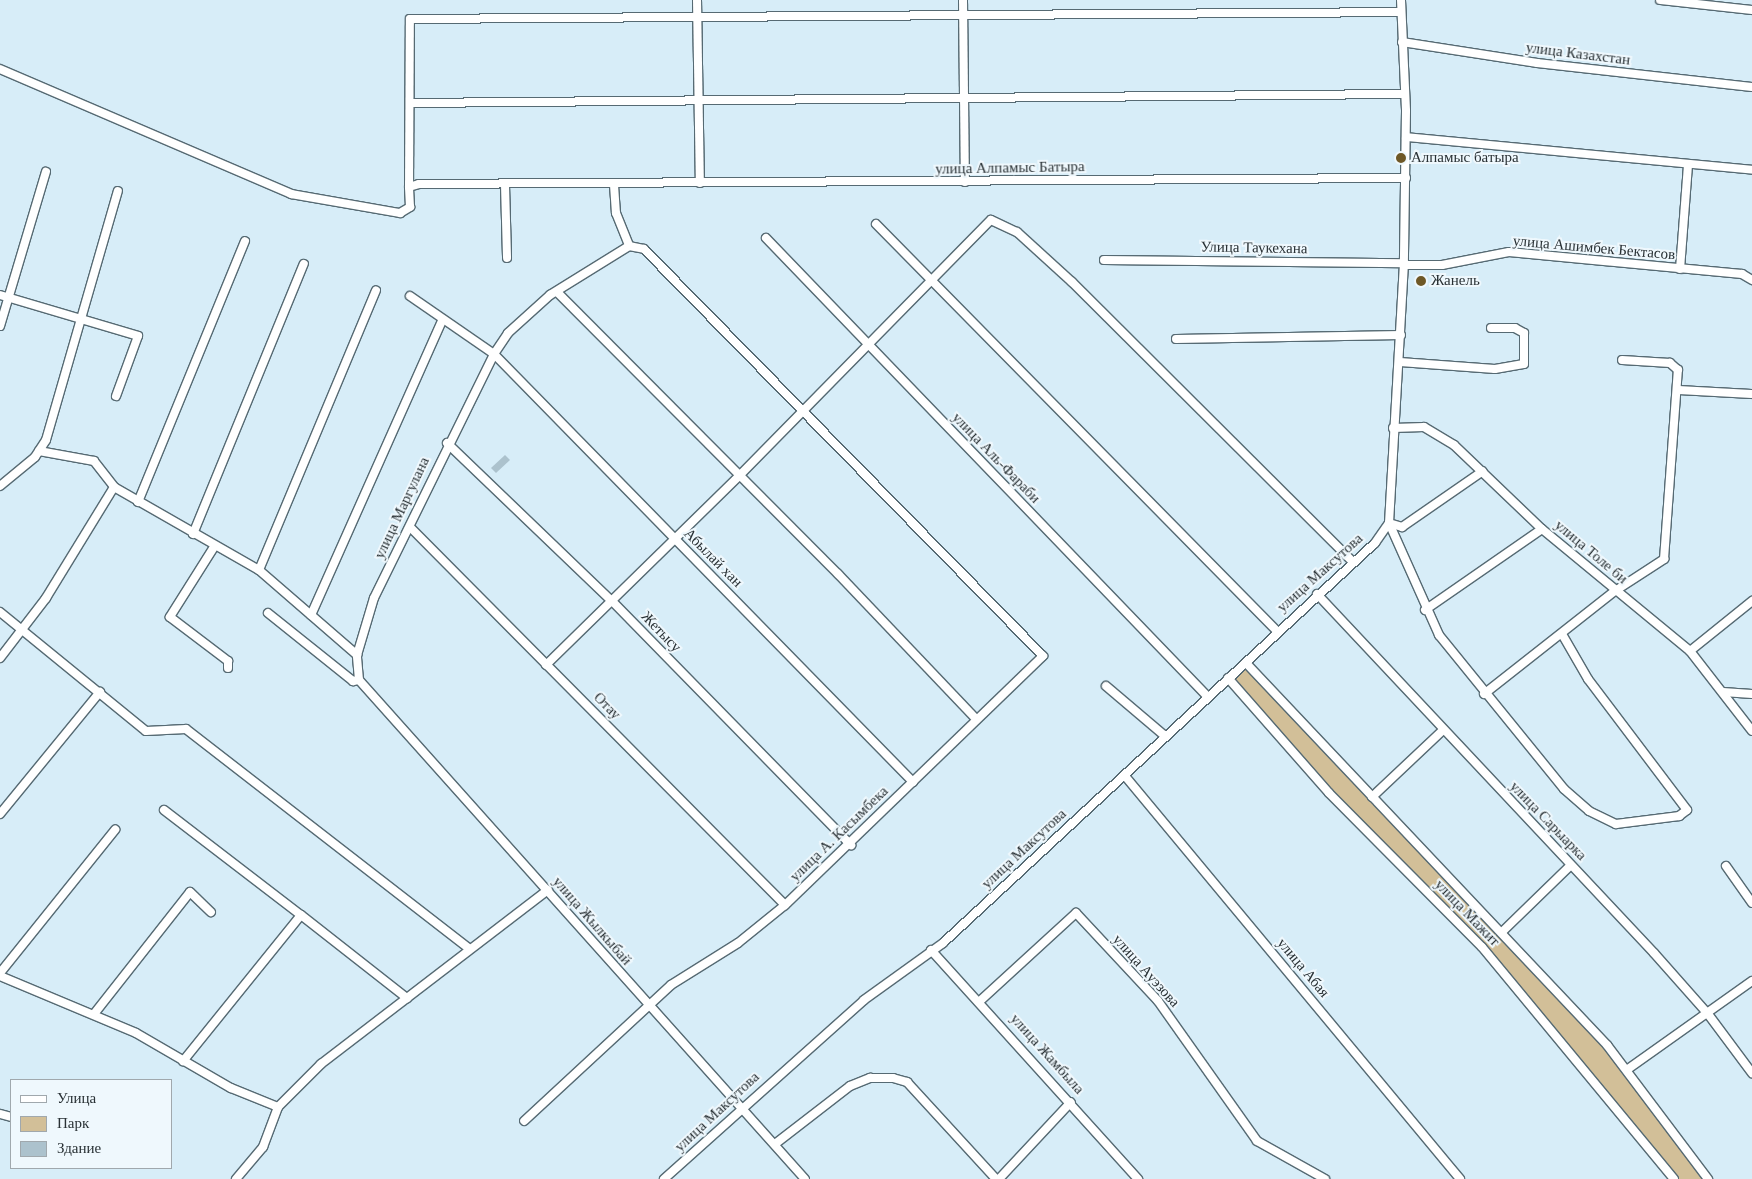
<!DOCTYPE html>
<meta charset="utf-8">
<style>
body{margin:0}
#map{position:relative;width:1752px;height:1179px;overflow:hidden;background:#d7edf8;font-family:Georgia,serif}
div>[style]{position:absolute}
.green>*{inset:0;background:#d2bf98}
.building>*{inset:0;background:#acc2cd}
.roads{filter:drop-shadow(1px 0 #566a73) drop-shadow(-1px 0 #566a73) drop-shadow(0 1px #566a73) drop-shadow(0 -1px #566a73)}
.minor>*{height:8px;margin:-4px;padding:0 4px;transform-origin:4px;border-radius:4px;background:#fff}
.dots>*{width:14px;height:14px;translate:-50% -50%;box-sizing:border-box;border:2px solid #eff8fd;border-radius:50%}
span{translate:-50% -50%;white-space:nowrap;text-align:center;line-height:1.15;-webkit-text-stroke:4px #eff8fd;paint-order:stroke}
.street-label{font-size:15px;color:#293135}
.poi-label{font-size:15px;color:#293135}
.left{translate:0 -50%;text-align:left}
.legend{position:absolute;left:10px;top:1079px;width:162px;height:90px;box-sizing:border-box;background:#eff8fd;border:1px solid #a0a8ad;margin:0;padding:6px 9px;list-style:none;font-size:15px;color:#293135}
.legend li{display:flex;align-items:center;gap:10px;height:25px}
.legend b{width:25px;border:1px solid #a0a8ad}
</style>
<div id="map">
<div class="green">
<i style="clip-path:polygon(1244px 661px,1625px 1069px,1707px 1179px,1675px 1179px,1482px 948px,1262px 718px,1231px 672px)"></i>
</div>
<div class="building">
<i style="clip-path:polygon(505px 455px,510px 460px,496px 473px,491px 468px)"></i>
</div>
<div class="roads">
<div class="minor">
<i style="left:697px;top:0;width:183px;rotate:89.1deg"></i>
<i style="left:963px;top:0;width:182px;rotate:89.4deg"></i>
<i style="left:1401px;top:0;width:111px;rotate:87.4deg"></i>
<i style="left:1406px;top:111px;width:152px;rotate:90.8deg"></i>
<i style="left:1404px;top:263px;width:260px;rotate:93.3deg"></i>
<i style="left:1389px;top:523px;width:123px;rotate:65.9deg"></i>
<i style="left:1439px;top:635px;width:198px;rotate:50.9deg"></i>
<i style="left:1564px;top:789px;width:33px;rotate:41deg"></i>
<i style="left:1589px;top:811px;width:30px;rotate:26deg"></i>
<i style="left:1616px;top:824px;width:64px;rotate:-7.2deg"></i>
<i style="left:1679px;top:816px;width:10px;rotate:-37deg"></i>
<i style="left:1687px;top:810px;width:164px;rotate:-127.1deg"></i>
<i style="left:1588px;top:679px;width:52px;rotate:-120deg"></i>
<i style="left:1660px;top:0;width:93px;rotate:6.2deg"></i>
<i style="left:1402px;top:42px;width:137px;rotate:8.8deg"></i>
<i style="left:1537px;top:63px;width:216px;rotate:6.4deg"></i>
<i style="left:0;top:69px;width:317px;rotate:23.2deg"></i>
<i style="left:291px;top:194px;width:111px;rotate:9.9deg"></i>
<i style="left:400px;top:213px;width:12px;rotate:-31deg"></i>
<i style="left:410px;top:207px;width:20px;rotate:-93deg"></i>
<i style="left:409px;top:187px;width:10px;rotate:-17deg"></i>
<i style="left:419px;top:184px;width:987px;rotate:-0.35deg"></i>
<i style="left:410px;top:103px;width:993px;rotate:-0.52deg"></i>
<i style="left:1406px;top:137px;width:348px;rotate:5.4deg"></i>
<i style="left:505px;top:185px;width:73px;rotate:88.4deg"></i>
<i style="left:614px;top:185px;width:28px;rotate:86deg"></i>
<i style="left:616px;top:213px;width:35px;rotate:68deg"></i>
<i style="left:409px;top:187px;width:168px;rotate:-89.7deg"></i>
<i style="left:410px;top:19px;width:991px;rotate:-0.4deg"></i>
<i style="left:876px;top:224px;width:571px;rotate:45.43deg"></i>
<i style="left:766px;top:238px;width:636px;rotate:46.08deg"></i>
<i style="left:1104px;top:260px;width:300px;rotate:0.6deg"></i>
<i style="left:1404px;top:265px;width:38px"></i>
<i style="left:1442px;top:265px;width:68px;rotate:-11deg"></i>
<i style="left:1509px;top:252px;width:234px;rotate:5.4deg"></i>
<i style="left:1742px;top:274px;width:12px;rotate:31deg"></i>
<i style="left:1680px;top:269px;width:104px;rotate:-85.6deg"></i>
<i style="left:557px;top:292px;width:398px;rotate:45.1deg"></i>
<i style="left:838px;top:574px;width:199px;rotate:46.4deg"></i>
<i style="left:0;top:295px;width:144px;rotate:16.5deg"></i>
<i style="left:138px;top:336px;width:64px;rotate:110.1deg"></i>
<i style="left:410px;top:296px;width:102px;rotate:34.6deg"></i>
<i style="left:494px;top:354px;width:599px;rotate:45.61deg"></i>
<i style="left:0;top:326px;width:161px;rotate:-73.4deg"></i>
<i style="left:1176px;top:339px;width:225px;rotate:-1deg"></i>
<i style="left:1400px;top:362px;width:95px;rotate:4.2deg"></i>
<i style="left:1495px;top:369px;width:29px;rotate:-10deg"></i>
<i style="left:1524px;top:364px;width:31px;rotate:-90deg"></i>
<i style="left:1524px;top:333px;width:10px;rotate:-151deg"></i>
<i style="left:1515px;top:328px;width:24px;rotate:180deg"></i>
<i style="left:1678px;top:390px;width:74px;rotate:3.1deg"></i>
<i style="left:1393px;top:428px;width:31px;rotate:-2deg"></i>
<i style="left:1424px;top:427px;width:35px;rotate:31deg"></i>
<i style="left:1454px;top:445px;width:122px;rotate:43.7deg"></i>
<i style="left:1542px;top:529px;width:192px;rotate:39.5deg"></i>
<i style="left:1690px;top:651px;width:101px;rotate:52.2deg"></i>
<i style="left:447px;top:443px;width:228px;rotate:43.8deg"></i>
<i style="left:612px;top:601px;width:342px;rotate:45.6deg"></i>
<i style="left:39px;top:451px;width:56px;rotate:10.3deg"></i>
<i style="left:94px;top:461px;width:33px;rotate:52deg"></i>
<i style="left:114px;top:487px;width:167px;rotate:29.8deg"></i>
<i style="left:259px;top:570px;width:130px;rotate:40.9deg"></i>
<i style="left:0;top:486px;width:45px;rotate:-39.6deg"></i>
<i style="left:35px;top:457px;width:20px;rotate:-57deg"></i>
<i style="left:46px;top:440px;width:259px;rotate:-73.9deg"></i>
<i style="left:138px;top:502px;width:282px;rotate:-67.7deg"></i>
<i style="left:1389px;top:523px;width:14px;rotate:17deg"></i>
<i style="left:1402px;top:527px;width:98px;rotate:-34.7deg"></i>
<i style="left:410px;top:527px;width:532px;rotate:45.23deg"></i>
<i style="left:193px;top:534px;width:292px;rotate:-67.7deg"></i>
<i style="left:214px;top:547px;width:83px;rotate:122.2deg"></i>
<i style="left:170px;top:617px;width:73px;rotate:37.2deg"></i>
<i style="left:228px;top:661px;width:7px;rotate:90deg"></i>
<i style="left:259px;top:570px;width:303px;rotate:-67.3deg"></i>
<i style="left:1317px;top:594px;width:492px;rotate:46.8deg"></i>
<i style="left:1654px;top:953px;width:81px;rotate:48.5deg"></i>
<i style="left:1708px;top:1014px;width:74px;rotate:53.3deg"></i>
<i style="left:1425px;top:610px;width:142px;rotate:-34.7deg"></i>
<i style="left:0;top:612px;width:188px;rotate:39.2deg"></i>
<i style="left:146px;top:731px;width:40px;rotate:-2.9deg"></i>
<i style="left:186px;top:729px;width:359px;rotate:37.8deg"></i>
<i style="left:268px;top:613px;width:109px;rotate:38.7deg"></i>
<i style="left:353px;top:681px;width:6px;rotate:-9deg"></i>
<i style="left:311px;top:615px;width:322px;rotate:-66deg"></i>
<i style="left:1690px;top:651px;width:80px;rotate:-38.9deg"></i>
<i style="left:0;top:658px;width:76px;rotate:-52.5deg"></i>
<i style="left:46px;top:598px;width:130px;rotate:-58.5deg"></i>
<i style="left:1246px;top:663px;width:526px;rotate:46.62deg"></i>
<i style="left:1607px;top:1045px;width:168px;rotate:53deg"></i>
<i style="left:546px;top:665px;width:270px;rotate:-44.4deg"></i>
<i style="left:739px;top:476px;width:359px;rotate:-45.5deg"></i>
<i style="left:991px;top:220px;width:29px;rotate:25deg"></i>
<i style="left:1017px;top:232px;width:74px;rotate:42.3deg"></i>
<i style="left:1072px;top:282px;width:395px;rotate:44.9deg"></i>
<i style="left:1228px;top:678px;width:153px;rotate:48.7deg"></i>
<i style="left:1329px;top:793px;width:217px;rotate:45.2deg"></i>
<i style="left:1482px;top:947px;width:301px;rotate:50.4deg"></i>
<i style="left:359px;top:680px;width:25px;rotate:-95deg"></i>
<i style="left:357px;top:655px;width:59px;rotate:-73.4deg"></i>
<i style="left:374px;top:598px;width:272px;rotate:-63.8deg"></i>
<i style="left:494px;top:354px;width:25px;rotate:-56deg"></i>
<i style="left:508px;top:333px;width:57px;rotate:-42.1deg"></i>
<i style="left:550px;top:295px;width:93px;rotate:-31.8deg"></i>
<i style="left:629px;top:246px;width:15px;rotate:11deg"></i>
<i style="left:644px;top:249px;width:570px;rotate:45.57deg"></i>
<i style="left:1043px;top:656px;width:359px;rotate:136deg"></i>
<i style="left:785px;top:905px;width:60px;rotate:141deg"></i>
<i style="left:738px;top:943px;width:79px;rotate:147.9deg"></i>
<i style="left:671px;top:985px;width:200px;rotate:137.2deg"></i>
<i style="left:359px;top:680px;width:669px;rotate:48.21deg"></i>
<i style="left:1106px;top:686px;width:77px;rotate:40.3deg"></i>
<i style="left:1723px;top:692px;width:29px;rotate:4deg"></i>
<i style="left:1484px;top:694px;width:167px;rotate:-38.2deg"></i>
<i style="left:1615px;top:591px;width:59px;rotate:-33.1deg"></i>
<i style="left:1664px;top:559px;width:190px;rotate:-85.8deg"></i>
<i style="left:1678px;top:370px;width:11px;rotate:-139deg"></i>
<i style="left:1670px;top:363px;width:48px;rotate:-176.4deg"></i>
<i style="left:1125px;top:776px;width:524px;rotate:50.26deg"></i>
<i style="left:1372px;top:797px;width:96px;rotate:-43.3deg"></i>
<i style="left:164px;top:810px;width:173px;rotate:37.5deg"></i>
<i style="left:301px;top:915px;width:188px;rotate:128.9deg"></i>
<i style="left:0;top:814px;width:158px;rotate:-50.7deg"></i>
<i style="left:1726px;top:866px;width:45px;rotate:54.9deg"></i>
<i style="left:301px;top:915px;width:135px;rotate:38.1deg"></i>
<i style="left:1502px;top:932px;width:96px;rotate:-44.2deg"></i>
<i style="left:931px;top:950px;width:309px;rotate:47.9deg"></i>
<i style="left:0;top:973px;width:184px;rotate:-51.2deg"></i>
<i style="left:0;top:976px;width:147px;rotate:22.7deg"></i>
<i style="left:136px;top:1033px;width:110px;rotate:30.1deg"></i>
<i style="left:231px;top:1088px;width:51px;rotate:22deg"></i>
<i style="left:981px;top:1000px;width:129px;rotate:-42.5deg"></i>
<i style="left:1076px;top:913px;width:120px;rotate:47deg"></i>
<i style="left:1158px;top:1001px;width:171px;rotate:54.7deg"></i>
<i style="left:1257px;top:1141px;width:78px;rotate:29.2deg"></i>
<i style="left:94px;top:1014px;width:155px;rotate:-51.8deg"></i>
<i style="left:190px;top:892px;width:29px;rotate:44deg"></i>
<i style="left:1628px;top:1069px;width:152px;rotate:-35.4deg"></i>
<i style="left:0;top:1114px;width:11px;rotate:15deg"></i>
<i style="left:775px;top:1144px;width:95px;rotate:-37.7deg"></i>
<i style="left:850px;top:1086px;width:22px;rotate:-22deg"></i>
<i style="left:870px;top:1078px;width:23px"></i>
<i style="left:893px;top:1078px;width:15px;rotate:16deg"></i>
<i style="left:907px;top:1082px;width:132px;rotate:47.5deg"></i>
<i style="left:236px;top:1179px;width:42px;rotate:-49.8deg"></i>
<i style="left:263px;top:1147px;width:43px;rotate:-69.4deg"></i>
<i style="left:278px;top:1107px;width:61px;rotate:-45deg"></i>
<i style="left:321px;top:1064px;width:286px;rotate:-37.5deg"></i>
<i style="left:664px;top:1179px;width:268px;rotate:-41.8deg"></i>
<i style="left:864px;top:1000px;width:97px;rotate:-35.8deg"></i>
<i style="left:943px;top:943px;width:589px;rotate:-42.8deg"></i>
<i style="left:1375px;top:543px;width:24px;rotate:-55deg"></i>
<i style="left:999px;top:1179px;width:105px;rotate:-46.9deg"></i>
</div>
</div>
<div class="dots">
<i style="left:1401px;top:158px;background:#6e5827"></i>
<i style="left:1421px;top:281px;background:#6e5827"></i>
</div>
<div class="street-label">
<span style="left:1578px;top:54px;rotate:7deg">улица Казахстан</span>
<span style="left:1010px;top:168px;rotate:-1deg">улица Алпамыс Батыра</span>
<span style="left:1254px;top:248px;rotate:1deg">Улица Таукехана</span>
<span style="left:1594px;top:248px;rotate:5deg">улица Ашимбек Бектасов</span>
<span style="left:996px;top:458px;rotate:46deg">улица Аль-Фараби</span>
<span style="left:402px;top:508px;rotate:-65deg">улица Маргулана</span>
<span style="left:1591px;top:552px;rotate:40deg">улица Толе би</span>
<span style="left:713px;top:558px;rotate:45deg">Абылай хан</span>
<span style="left:1320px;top:573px;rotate:-42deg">улица Максутова</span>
<span style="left:661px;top:632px;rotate:46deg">Жетысу</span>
<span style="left:607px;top:706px;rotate:45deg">Отау</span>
<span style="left:1548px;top:821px;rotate:46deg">улица Сарыарка</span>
<span style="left:839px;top:834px;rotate:-44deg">улица А. Касымбека</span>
<span style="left:1024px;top:849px;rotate:-43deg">улица Максутова</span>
<span style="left:1467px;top:913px;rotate:46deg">улица Мажит</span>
<span style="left:592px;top:921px;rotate:49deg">улица Жылкыбай</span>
<span style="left:1303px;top:968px;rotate:50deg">улица Абая</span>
<span style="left:1146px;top:971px;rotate:48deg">улица Ауэзова</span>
<span style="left:1047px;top:1054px;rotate:48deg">улица Жамбыла</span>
<span style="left:717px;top:1112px;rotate:-43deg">улица Максутова</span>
</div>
<div class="poi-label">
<span class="left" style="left:1411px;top:158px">Алпамыс батыра</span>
<span class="left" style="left:1431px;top:281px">Жанель</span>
</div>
<ul class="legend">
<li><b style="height:6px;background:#fff"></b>Улица</li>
<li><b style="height:14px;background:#d2bf98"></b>Парк</li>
<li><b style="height:14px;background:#acc2cd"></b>Здание</li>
</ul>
</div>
